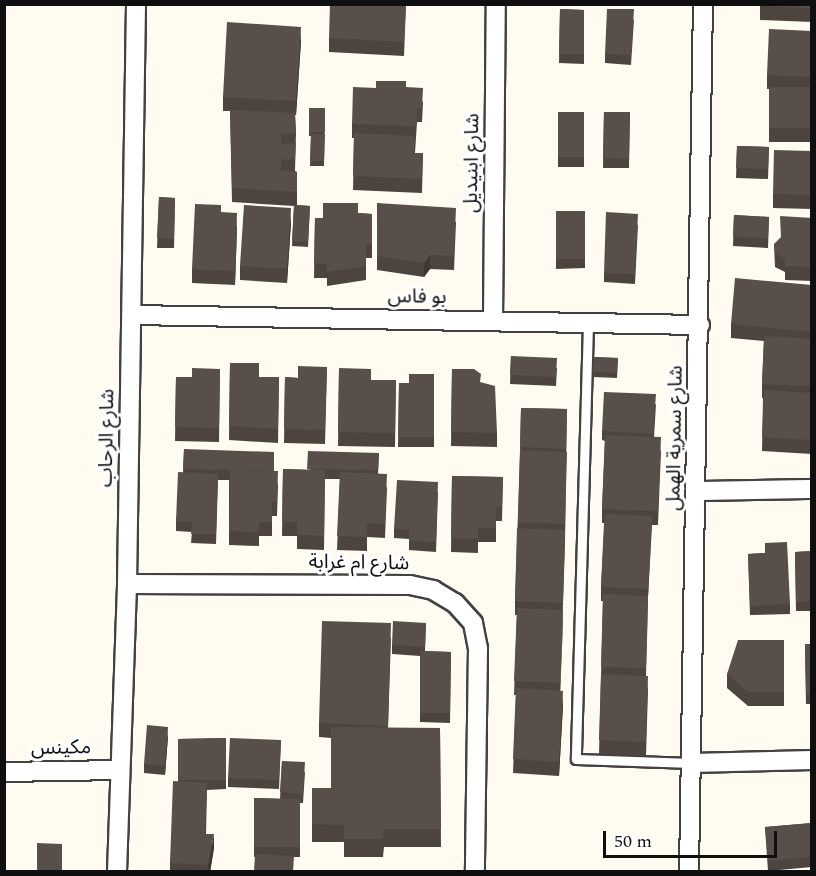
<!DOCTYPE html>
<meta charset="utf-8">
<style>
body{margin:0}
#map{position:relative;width:816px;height:876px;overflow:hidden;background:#fffbf1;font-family:Spectral,"Noto Sans Arabic",serif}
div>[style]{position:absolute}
.roads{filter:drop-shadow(2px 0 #424242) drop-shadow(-2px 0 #424242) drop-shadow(0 2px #424242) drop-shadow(0 -2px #424242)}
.lane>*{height:9px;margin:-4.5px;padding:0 4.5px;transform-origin:4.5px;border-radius:4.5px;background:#fff}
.street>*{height:18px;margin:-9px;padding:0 9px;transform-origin:9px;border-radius:9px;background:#fff}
.wall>*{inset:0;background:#4d4440}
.shaded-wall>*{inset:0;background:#3e3734}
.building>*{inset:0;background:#594f4a}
span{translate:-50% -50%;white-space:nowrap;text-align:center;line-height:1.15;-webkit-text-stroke:6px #fff;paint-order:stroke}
.street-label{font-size:20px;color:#0f0f0f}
.frame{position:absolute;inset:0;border:6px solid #0f0f0f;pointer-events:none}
.scale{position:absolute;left:603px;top:831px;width:174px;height:27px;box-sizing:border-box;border:3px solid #0f0f0f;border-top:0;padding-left:8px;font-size:18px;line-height:21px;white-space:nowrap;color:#0f0f0f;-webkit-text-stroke:4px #fff;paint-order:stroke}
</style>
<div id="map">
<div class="roads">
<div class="lane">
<i style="left:588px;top:323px;width:436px;rotate:91.6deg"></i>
<i style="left:576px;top:759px;width:116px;rotate:2deg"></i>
</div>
<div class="street">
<i style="left:132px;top:315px;width:568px;rotate:1.01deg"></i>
<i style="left:493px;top:321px;width:317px;rotate:-89.5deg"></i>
<i style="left:697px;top:491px;width:115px;rotate:-1deg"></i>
<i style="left:127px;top:584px;width:283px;rotate:0.2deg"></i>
<i style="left:410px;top:585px;width:24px;rotate:12deg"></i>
<i style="left:433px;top:590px;width:26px;rotate:31deg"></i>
<i style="left:455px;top:603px;width:27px;rotate:48deg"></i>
<i style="left:473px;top:623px;width:25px;rotate:79deg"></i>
<i style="left:478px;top:648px;width:224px;rotate:90.8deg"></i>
<i style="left:692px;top:763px;width:120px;rotate:-1.4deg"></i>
<i style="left:4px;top:772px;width:115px;rotate:-1deg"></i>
<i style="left:117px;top:872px;width:288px;rotate:-88deg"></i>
<i style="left:127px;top:584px;width:580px;rotate:-89.11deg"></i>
<i style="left:689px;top:872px;width:868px;rotate:-89.08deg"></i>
</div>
</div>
<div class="wall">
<i style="clip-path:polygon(406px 4px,404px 56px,329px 52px,329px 38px)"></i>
<i style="clip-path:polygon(760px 4px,812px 4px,812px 22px,760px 20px)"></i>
<i style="clip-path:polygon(560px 9px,584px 10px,584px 64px,559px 63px)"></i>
<i style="clip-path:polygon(634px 19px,631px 65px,605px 63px,605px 54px)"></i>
<i style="clip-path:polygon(812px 31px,812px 142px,769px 142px,769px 89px,767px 89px,767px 75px)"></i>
<i style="clip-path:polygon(301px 41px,296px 115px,295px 115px,296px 133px,295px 171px,297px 172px,297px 205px,310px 206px,308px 247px,292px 246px,294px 206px,232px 202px,230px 111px,223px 111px,223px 97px)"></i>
<i style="clip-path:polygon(406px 87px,423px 102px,422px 122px,417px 122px,415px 153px,423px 153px,422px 193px,353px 190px,354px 138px,352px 138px,352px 124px,376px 88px)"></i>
<i style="clip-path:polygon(309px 108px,325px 108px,324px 166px,310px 166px,311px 136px,309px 136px)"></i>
<i style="clip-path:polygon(558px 112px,584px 112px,584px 167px,558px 167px)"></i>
<i style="clip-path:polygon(604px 112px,630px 112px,629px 168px,603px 168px)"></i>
<i style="clip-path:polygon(737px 146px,769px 147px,768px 179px,736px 178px)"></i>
<i style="clip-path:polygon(812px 151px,812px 209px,773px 208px,773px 194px)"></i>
<i style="clip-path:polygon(159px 197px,175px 198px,174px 248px,157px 248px)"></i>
<i style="clip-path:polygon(377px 203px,456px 222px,454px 270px,430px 269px,424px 277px,377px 270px)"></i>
<i style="clip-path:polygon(556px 211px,585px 211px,585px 268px,556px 269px)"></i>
<i style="clip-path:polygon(221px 212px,237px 227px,235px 285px,192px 283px,192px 269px)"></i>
<i style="clip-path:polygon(358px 213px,372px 214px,372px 258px,366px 258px,366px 280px,327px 286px,327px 278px,314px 278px,315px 218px,323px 218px)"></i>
<i style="clip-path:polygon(734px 215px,769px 217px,768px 248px,733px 246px)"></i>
<i style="clip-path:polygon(812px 218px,812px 281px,785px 280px,785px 272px,775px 267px,774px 244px)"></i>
<i style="clip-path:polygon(291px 222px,287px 283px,240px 280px,240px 266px)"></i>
<i style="clip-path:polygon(638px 224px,635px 284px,604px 282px,604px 273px)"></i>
<i style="clip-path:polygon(812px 285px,812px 454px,762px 451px,763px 398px,762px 398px,762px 384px,764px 341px,731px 338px,731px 324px)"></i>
<i style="clip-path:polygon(511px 356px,557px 368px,556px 386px,510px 384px)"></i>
<i style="clip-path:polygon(594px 357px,618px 358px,617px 378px,593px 377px)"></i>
<i style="clip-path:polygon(230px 363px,259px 377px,279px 377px,278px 443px,229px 440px)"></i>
<i style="clip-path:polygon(327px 367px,325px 444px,284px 443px,285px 377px,298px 378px)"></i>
<i style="clip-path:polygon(339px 368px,371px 380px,396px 380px,395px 447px,338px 446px)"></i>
<i style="clip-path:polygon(220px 369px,219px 442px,175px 441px,176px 377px,192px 377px)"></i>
<i style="clip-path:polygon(452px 369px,497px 433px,497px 447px,451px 446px)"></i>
<i style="clip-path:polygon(434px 374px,434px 447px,398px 447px,399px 383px,409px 383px)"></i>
<i style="clip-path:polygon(656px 404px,654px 437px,661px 451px,658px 525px,652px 525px,648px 597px,646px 676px,648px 690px,646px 756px,599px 754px,603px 601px,601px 601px,601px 587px,604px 523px,602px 523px,602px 509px,605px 441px,602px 440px,602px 431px)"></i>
<i style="clip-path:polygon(521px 408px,567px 409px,565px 544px,560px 691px,563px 705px,559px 776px,513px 773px,516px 695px,514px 695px,517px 615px,515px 615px,515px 601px,520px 454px)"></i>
<i style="clip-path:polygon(184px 449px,274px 471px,278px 485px,277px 516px,272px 516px,272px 536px,259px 536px,259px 546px,229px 545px,229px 480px,218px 480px,216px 544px,191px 543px,192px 532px,176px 531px,176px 521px,183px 473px)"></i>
<i style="clip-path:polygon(379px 453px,378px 474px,387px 488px,385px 538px,367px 537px,367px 551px,337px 550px,340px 479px,325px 479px,324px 550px,297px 549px,297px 536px,282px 536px,283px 469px,307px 470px)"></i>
<i style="clip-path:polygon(452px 476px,503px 477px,502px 521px,496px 521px,496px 542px,478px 542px,478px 553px,451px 552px)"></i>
<i style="clip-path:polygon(438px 492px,436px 552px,409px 550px,409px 539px,394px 538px,394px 529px)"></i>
<i style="clip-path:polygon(765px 543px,790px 604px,790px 614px,750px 615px,748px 554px,765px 553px)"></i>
<i style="clip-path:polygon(812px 551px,812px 611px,796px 611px,795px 552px)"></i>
<i style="clip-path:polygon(426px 623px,425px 651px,451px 652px,450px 723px,420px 722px,420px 656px,392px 654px,392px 645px)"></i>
<i style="clip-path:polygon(391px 637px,388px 728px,440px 728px,441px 847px,384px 847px,383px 857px,344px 857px,344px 842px,312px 842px,312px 788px,331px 788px,331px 738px,319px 737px,319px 723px)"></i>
<i style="clip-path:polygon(784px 640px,784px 706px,748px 706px,727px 688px,727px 674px)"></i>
<i style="clip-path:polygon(805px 644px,812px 644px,812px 704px,806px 704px)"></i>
<i style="clip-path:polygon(168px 736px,165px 775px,144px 773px,144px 764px)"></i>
<i style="clip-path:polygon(226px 738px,226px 789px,207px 790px,206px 834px,214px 848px,210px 872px,170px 872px,170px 863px,178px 782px,178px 739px)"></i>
<i style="clip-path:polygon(281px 740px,279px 789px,228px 787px,228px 778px)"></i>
<i style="clip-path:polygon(282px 761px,305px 772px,303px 803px,300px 803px,300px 857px,254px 857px,254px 798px,280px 799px)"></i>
<i style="clip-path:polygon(812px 823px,812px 867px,768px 871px,765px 827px)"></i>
</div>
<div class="shaded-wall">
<i style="clip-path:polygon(301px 27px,301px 41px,296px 115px,296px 101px)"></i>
<i style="clip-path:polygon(291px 208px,291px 222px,287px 283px,287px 269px)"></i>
<i style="clip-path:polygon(237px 213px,237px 227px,235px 285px,235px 271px)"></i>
<i style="clip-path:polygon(430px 255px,430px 269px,424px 277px,424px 263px)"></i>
<i style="clip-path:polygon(652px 516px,648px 597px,646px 682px,648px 589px)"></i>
<i style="clip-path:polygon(563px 610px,563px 624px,560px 697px,560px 683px)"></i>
<i style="clip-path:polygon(563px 691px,563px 705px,559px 776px,559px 762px)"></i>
<i style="clip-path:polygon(168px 727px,168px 736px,165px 775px,165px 766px)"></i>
<i style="clip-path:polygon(214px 834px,214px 848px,210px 872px,208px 872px,208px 865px)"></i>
</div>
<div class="building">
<i style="clip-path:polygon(330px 4px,406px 4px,404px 42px,329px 38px)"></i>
<i style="clip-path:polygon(760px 4px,812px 4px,812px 8px,760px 6px)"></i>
<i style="clip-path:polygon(560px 9px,584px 10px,584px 54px,559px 54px)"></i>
<i style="clip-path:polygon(607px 9px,634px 9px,631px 55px,605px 54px)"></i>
<i style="clip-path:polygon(227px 22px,301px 27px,296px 101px,223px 97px)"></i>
<i style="clip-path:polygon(769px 29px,812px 31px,812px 77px,767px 75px)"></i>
<i style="clip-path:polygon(376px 81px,406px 81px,406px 87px,423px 88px,422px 108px,417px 108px,416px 126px,352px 124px,353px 87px,376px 88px)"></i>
<i style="clip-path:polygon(769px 87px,812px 87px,812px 128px,769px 128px)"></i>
<i style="clip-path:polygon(309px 108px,325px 108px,325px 132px,309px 132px)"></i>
<i style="clip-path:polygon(230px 110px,295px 113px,296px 133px,281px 134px,281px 144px,296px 143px,295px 159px,282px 160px,280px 170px,297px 172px,297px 192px,232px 188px)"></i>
<i style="clip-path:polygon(558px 112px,584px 112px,584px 157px,558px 157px)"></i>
<i style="clip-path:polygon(604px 112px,630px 112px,629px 159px,603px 158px)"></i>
<i style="clip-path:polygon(354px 133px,415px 136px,414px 153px,423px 153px,422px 179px,353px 176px)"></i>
<i style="clip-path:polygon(311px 134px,325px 134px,324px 161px,310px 161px)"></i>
<i style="clip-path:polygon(737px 146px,769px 147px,768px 169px,736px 168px)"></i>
<i style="clip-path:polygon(774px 150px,812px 151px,812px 195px,773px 194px)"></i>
<i style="clip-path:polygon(159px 197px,175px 198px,174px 239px,157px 238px)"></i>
<i style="clip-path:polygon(323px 203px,358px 203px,358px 213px,372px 214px,372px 244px,366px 244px,366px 266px,327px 272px,327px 264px,314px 264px,315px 218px,323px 218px)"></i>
<i style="clip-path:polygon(377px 203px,456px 208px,454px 256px,430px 255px,424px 263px,377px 256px)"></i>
<i style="clip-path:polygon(195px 204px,221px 205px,221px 212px,237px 213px,235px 271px,192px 269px)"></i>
<i style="clip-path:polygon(244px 205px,291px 208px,287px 269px,240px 266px)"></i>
<i style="clip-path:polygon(294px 205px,310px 206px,308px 242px,292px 241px)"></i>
<i style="clip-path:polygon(556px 211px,585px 211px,585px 259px,556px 259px)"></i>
<i style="clip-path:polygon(606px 212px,638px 214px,635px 274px,604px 273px)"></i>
<i style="clip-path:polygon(734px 215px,769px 217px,768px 238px,733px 237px)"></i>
<i style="clip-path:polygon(780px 216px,812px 218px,812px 267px,785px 266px,785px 259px,775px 253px,774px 244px,781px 237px)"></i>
<i style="clip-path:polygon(735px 278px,812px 285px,812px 332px,731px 324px)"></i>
<i style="clip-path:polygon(764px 336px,812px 339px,812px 386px,762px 384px)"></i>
<i style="clip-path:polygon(511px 356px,557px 358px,556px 377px,510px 375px)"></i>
<i style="clip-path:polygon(594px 357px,618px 358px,617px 373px,593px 372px)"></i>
<i style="clip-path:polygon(230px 363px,259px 363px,259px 377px,279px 377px,278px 429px,229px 426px)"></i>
<i style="clip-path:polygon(298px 366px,327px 367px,325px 430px,284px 429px,285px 377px,298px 378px)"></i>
<i style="clip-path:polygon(192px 368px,220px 369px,219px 428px,175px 427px,176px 377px,192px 377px)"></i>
<i style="clip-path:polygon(339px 368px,371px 369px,371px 380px,396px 380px,395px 433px,338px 432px)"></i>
<i style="clip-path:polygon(452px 369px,474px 369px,481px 374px,480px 382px,495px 386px,497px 433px,451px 432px)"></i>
<i style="clip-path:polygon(409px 374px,434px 374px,434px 437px,398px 437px,399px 383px,409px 383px)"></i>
<i style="clip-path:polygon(764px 390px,812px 393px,812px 440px,762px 437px)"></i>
<i style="clip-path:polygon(604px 392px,656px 394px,653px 434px,602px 431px)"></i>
<i style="clip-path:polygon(521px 408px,567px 409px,566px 449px,520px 447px)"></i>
<i style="clip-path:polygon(605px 435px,661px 437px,658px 511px,602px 509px)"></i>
<i style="clip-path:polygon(184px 449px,274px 452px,274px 471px,183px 469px)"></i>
<i style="clip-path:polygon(520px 450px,567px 452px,565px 524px,518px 522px)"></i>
<i style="clip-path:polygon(308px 451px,379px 453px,378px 470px,307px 469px)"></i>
<i style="clip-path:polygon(283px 469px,325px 470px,324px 536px,297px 535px,297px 522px,282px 522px)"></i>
<i style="clip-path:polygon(230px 470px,278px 471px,277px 502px,272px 502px,272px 522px,259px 522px,259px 532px,229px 531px)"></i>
<i style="clip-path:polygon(178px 472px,218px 474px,216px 534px,191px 534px,192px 522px,176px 521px)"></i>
<i style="clip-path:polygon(340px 472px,387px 474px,385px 524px,367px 523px,367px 537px,337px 536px)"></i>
<i style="clip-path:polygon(452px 476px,503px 477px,502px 507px,496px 507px,496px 528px,478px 528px,478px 539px,451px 538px)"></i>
<i style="clip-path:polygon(397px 480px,438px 482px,436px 542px,409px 541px,409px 530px,394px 529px)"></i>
<i style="clip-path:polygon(605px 514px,652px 516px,648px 589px,601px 587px)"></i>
<i style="clip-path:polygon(517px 528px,565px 530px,563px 603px,515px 601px)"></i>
<i style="clip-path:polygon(787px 542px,790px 604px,750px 606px,748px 554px,766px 553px,765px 543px)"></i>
<i style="clip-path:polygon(812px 551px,812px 601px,796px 602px,795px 552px)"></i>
<i style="clip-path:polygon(603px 594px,648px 596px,646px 668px,601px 667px)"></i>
<i style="clip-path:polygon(517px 608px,563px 610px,560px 683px,514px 681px)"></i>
<i style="clip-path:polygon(322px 621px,391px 623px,388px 726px,319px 723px)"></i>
<i style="clip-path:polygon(393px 621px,426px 623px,425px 647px,392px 645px)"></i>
<i style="clip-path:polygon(738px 640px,784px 640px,784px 692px,748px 692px,727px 674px)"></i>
<i style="clip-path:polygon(805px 644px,812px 644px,812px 694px,806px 694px)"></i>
<i style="clip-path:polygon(420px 651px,451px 652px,450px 713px,420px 713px)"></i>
<i style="clip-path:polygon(601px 674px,648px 676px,646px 742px,599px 740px)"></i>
<i style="clip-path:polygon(516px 688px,563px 691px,559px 762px,513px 759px)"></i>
<i style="clip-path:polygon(147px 725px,168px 727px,165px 766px,144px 764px)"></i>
<i style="clip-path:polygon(331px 727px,440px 728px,441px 829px,384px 829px,383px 839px,344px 839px,344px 825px,312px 824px,312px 788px,331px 788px)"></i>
<i style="clip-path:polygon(226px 738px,226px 780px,178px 780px,178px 739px)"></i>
<i style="clip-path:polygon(230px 738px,281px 740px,279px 780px,228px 778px)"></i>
<i style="clip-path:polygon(282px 761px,305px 762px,303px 794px,280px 792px)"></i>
<i style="clip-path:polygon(173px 781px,207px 783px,205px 834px,214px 834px,208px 865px,170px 863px)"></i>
<i style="clip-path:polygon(254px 798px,300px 799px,300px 847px,254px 847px)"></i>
<i style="clip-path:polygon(812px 823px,812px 857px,768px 861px,765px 827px)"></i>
<i style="clip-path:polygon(37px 843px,62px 844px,62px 872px,37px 872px)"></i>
<i style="clip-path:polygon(255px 854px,294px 856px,293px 872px,254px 872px)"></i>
</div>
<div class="street-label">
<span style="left:472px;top:163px;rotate:-89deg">شارع ابنيديل</span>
<span style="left:417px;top:297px;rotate:1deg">بو فاس</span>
<span style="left:107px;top:438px;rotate:-89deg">شارع الرحاب</span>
<span style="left:675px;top:438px;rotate:-89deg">شارع سمرية الهمل</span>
<span style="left:359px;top:563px;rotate:1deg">شارع ام غرابة</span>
<span style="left:61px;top:748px;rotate:-1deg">مكينس</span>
</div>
<div class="frame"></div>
<div class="scale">50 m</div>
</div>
